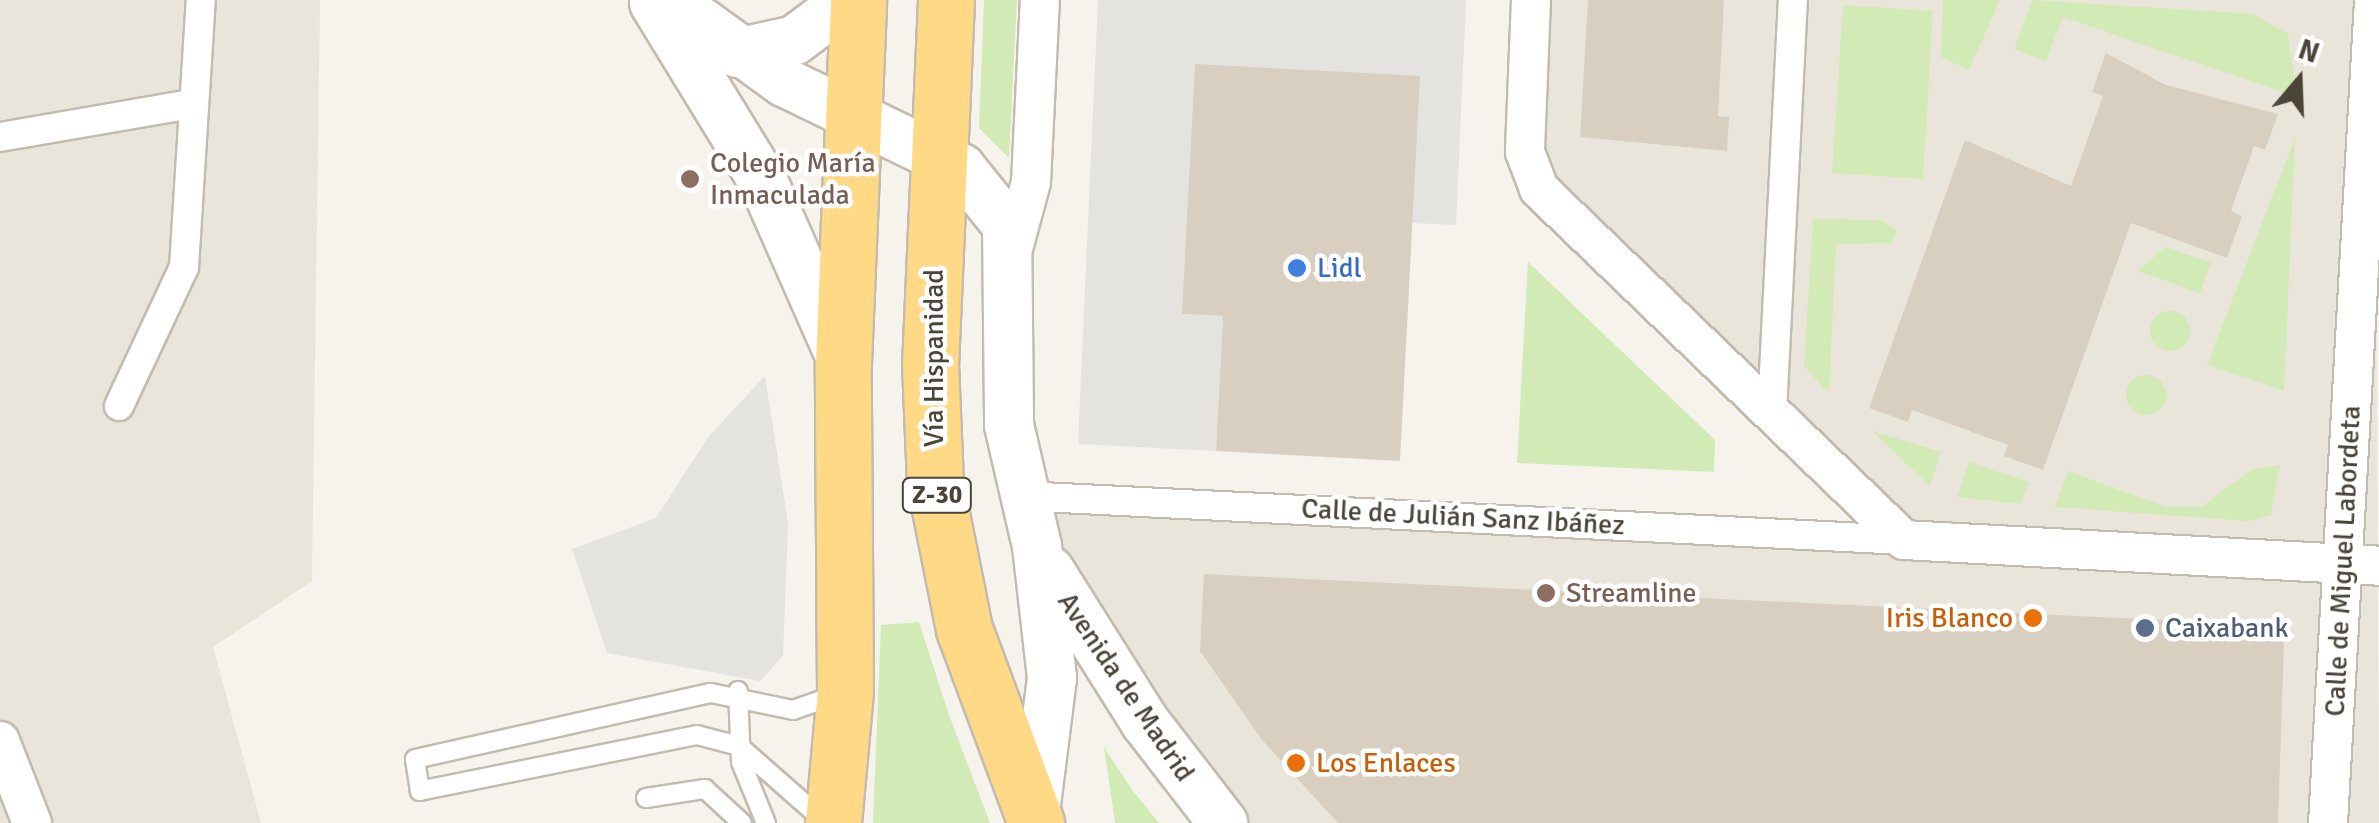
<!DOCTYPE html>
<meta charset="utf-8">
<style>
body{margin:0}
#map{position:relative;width:2379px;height:823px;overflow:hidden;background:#f6f3ec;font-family:Signika,sans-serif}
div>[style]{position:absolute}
.residential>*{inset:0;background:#eae5da}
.green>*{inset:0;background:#d2eab5}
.round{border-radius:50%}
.parking>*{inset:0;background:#e5e3e0}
.building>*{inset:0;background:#d8cfc1}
.roads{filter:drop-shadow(2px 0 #c2bbae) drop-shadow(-2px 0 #c2bbae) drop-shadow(0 2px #c2bbae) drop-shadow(0 -2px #c2bbae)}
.service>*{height:18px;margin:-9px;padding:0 9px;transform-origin:9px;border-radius:9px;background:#fff}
.pedestrian>*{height:28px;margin:-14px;padding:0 14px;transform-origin:14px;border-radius:14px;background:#fff}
.minor>*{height:38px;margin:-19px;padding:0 19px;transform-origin:19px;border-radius:19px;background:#fff}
.tertiary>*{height:48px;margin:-24px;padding:0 24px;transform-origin:24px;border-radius:24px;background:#fff}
.trunk>*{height:55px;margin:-27.5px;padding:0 27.5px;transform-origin:27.5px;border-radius:27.5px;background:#ffd985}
.dots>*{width:28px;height:28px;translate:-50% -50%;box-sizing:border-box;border:5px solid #fff;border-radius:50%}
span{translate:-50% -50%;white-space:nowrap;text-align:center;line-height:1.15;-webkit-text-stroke:9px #fff;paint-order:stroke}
.shield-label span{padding:2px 8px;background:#fff;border:2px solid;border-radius:8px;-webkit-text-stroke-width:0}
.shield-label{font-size:25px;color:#4b4439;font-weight:700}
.education-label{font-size:28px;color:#785e54}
.left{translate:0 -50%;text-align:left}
.shop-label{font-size:28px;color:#366cbe}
.street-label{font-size:28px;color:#4b4439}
.food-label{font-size:28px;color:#c56008}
.right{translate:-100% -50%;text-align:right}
.service-label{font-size:28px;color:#4e5e75}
.north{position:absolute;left:2249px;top:30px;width:100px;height:100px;-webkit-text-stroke:8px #fff;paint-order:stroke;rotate:19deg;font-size:28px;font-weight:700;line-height:40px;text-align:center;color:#4b4439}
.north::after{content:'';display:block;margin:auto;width:35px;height:45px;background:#4b4439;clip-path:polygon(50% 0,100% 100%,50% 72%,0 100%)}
</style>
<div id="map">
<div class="residential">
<i style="clip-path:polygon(0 0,320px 0,312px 581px,213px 647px,261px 823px,0 823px)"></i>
<i style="clip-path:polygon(1533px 0,2375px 0,2379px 823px,1226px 823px,1024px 497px,1906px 542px,1539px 186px)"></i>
</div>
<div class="green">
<i style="clip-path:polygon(984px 0,1017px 0,1009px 158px,979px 128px)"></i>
<i style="clip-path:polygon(1943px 0,2000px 0,1969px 70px,1941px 57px)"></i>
<i style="clip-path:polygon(2032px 0,2254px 14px,2288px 34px,2297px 97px,2063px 17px,2046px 61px,2014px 49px)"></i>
<i style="clip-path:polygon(1843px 5px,1933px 11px,1923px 179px,1832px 173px)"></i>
<i style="clip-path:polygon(2295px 138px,2284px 391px,2207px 365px)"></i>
<i style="clip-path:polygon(1813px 219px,1882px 220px,1897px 231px,1891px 243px,1836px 244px,1829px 393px,1804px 366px)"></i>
<i style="clip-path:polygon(2165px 247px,2211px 262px,2200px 293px,2138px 271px)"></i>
<i style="clip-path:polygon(1528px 262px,1715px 440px,1714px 472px,1517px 463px)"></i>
<i class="round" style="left:2150px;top:311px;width:40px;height:40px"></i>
<i class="round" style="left:2126px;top:375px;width:40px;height:40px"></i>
<i style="clip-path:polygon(1872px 431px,1941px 452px,1930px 486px)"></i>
<i style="clip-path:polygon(1969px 462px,2029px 482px,2021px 504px,1957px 497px)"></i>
<i style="clip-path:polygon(2280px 465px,2271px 515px,2249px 521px,2055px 507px,2068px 471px,2166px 507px,2201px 507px,2252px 469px)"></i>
<i style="clip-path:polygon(919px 622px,949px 715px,990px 823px,873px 823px,881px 625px)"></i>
<i style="clip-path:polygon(1104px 747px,1133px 791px,1159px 823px,1115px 823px)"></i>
</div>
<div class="parking">
<i style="clip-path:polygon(1098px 0,1466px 0,1456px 225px,1412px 223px,1183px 314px,1223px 316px,1216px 451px,1078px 444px)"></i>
<i style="clip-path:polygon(765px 376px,788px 523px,783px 656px,760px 681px,607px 653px,572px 549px,656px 518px,709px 436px)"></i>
</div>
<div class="building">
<i style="clip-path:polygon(1588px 0,1724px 0,1718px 116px,1729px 117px,1727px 151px,1580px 137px)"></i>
<i style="clip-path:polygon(2106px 53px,2166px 85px,2278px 114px,2265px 150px,2254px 146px,2231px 211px,2242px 216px,2227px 258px,2131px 223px,2043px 470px,2004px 456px,2008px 445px,1912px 410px,1908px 422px,1869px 408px,1965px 140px,2071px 186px,2103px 96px,2092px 92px)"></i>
<i style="clip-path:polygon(1195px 64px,1420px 76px,1400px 461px,1216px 451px,1223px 316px,1182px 314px)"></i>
<i style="clip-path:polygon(1204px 574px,2265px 625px,2284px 644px,2278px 823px,1338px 823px,1262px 740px,1200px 651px)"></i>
</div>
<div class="roads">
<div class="service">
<i style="left:738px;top:691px;width:71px;rotate:87.6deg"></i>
<i style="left:741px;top:762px;width:66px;rotate:67.7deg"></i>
<i style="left:646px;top:798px;width:60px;rotate:-8.7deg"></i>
<i style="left:705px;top:789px;width:50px;rotate:42.6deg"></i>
<i style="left:822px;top:819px;width:111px;rotate:-138.7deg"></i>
<i style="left:739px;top:746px;width:43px;rotate:-165.3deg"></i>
<i style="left:697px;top:735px;width:283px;rotate:168.6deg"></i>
<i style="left:420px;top:791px;width:32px;rotate:-99deg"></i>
<i style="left:415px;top:759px;width:303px;rotate:-12.6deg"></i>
<i style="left:711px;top:693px;width:84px;rotate:11.7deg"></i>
<i style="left:793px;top:710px;width:46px;rotate:-19.2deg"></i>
</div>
<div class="pedestrian">
<i style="left:0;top:137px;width:194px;rotate:-9.8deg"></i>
<i style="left:119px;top:406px;width:153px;rotate:-64.9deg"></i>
<i style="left:184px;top:267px;width:268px;rotate:-86.4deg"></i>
<i style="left:1772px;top:412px;width:413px;rotate:-87.1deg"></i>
<i style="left:1021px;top:496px;width:884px;rotate:2.85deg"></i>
</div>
<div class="minor">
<i style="left:1531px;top:0;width:152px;rotate:92.3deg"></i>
<i style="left:1525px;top:152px;width:40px;rotate:69deg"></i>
<i style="left:1539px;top:189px;width:506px;rotate:43.88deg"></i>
<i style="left:1904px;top:540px;width:476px;rotate:3.1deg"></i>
<i style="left:1014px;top:245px;width:65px;rotate:-74.9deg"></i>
<i style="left:1031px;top:182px;width:182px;rotate:-87.2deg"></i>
<i style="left:0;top:741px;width:88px;rotate:68.7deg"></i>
<i style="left:2328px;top:823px;width:824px;rotate:-86.8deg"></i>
</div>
<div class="tertiary">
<i style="left:671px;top:0;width:140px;rotate:36deg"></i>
<i style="left:784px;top:82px;width:197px;rotate:25.9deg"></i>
<i style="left:961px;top:168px;width:73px;rotate:51.1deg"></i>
<i style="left:1007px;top:225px;width:200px;rotate:89.4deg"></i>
<i style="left:1009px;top:425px;width:124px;rotate:77deg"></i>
<i style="left:1037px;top:546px;width:133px;rotate:83.5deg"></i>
<i style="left:1052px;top:678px;width:143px;rotate:97.2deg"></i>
<i style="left:654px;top:3px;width:206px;rotate:58.5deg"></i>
<i style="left:762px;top:179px;width:196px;rotate:66.2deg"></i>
<i style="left:737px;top:53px;width:59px;rotate:-12.6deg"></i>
<i style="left:795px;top:40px;width:66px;rotate:-37deg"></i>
<i style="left:1050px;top:571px;width:178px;rotate:57.8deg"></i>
<i style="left:1145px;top:722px;width:128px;rotate:52.3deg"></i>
</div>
<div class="trunk">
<i style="left:946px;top:0;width:364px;rotate:92.5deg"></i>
<i style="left:930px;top:364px;width:120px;rotate:87.6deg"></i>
<i style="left:935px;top:484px;width:148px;rotate:78.7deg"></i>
<i style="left:964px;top:629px;width:207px;rotate:69.6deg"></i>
<i style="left:833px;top:823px;width:134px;rotate:-84.8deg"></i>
<i style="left:845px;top:690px;width:327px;rotate:-90.4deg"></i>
<i style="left:843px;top:363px;width:363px;rotate:-87.6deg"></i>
</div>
</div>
<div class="dots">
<i style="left:690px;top:179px;background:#8d6e63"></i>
<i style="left:1297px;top:268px;background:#3f7fe0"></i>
<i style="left:1546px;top:593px;background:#8d6e63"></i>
<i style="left:2033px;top:618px;background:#e8710a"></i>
<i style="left:2145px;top:628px;background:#5c6f8a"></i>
<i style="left:1296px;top:763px;background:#e8710a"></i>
</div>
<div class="shield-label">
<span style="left:937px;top:495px">Z-30</span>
</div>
<div class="education-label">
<span class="left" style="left:710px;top:179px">Colegio María<br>Inmaculada</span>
<span class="left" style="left:1566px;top:593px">Streamline</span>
</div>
<div class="shop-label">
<span class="left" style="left:1317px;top:268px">Lidl</span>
</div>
<div class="street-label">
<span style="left:934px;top:358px;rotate:-90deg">Vía Hispanidad</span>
<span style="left:1463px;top:517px;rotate:3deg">Calle de Julián Sanz Ibáñez</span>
<span style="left:2343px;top:561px;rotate:-87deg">Calle de Miguel Labordeta</span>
<span style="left:1126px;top:687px;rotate:56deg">Avenida de Madrid</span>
</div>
<div class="food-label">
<span class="right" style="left:2013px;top:618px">Iris Blanco</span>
<span class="left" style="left:1316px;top:763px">Los Enlaces</span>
</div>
<div class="service-label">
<span class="left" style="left:2165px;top:628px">Caixabank</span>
</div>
<div class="north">N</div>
</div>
